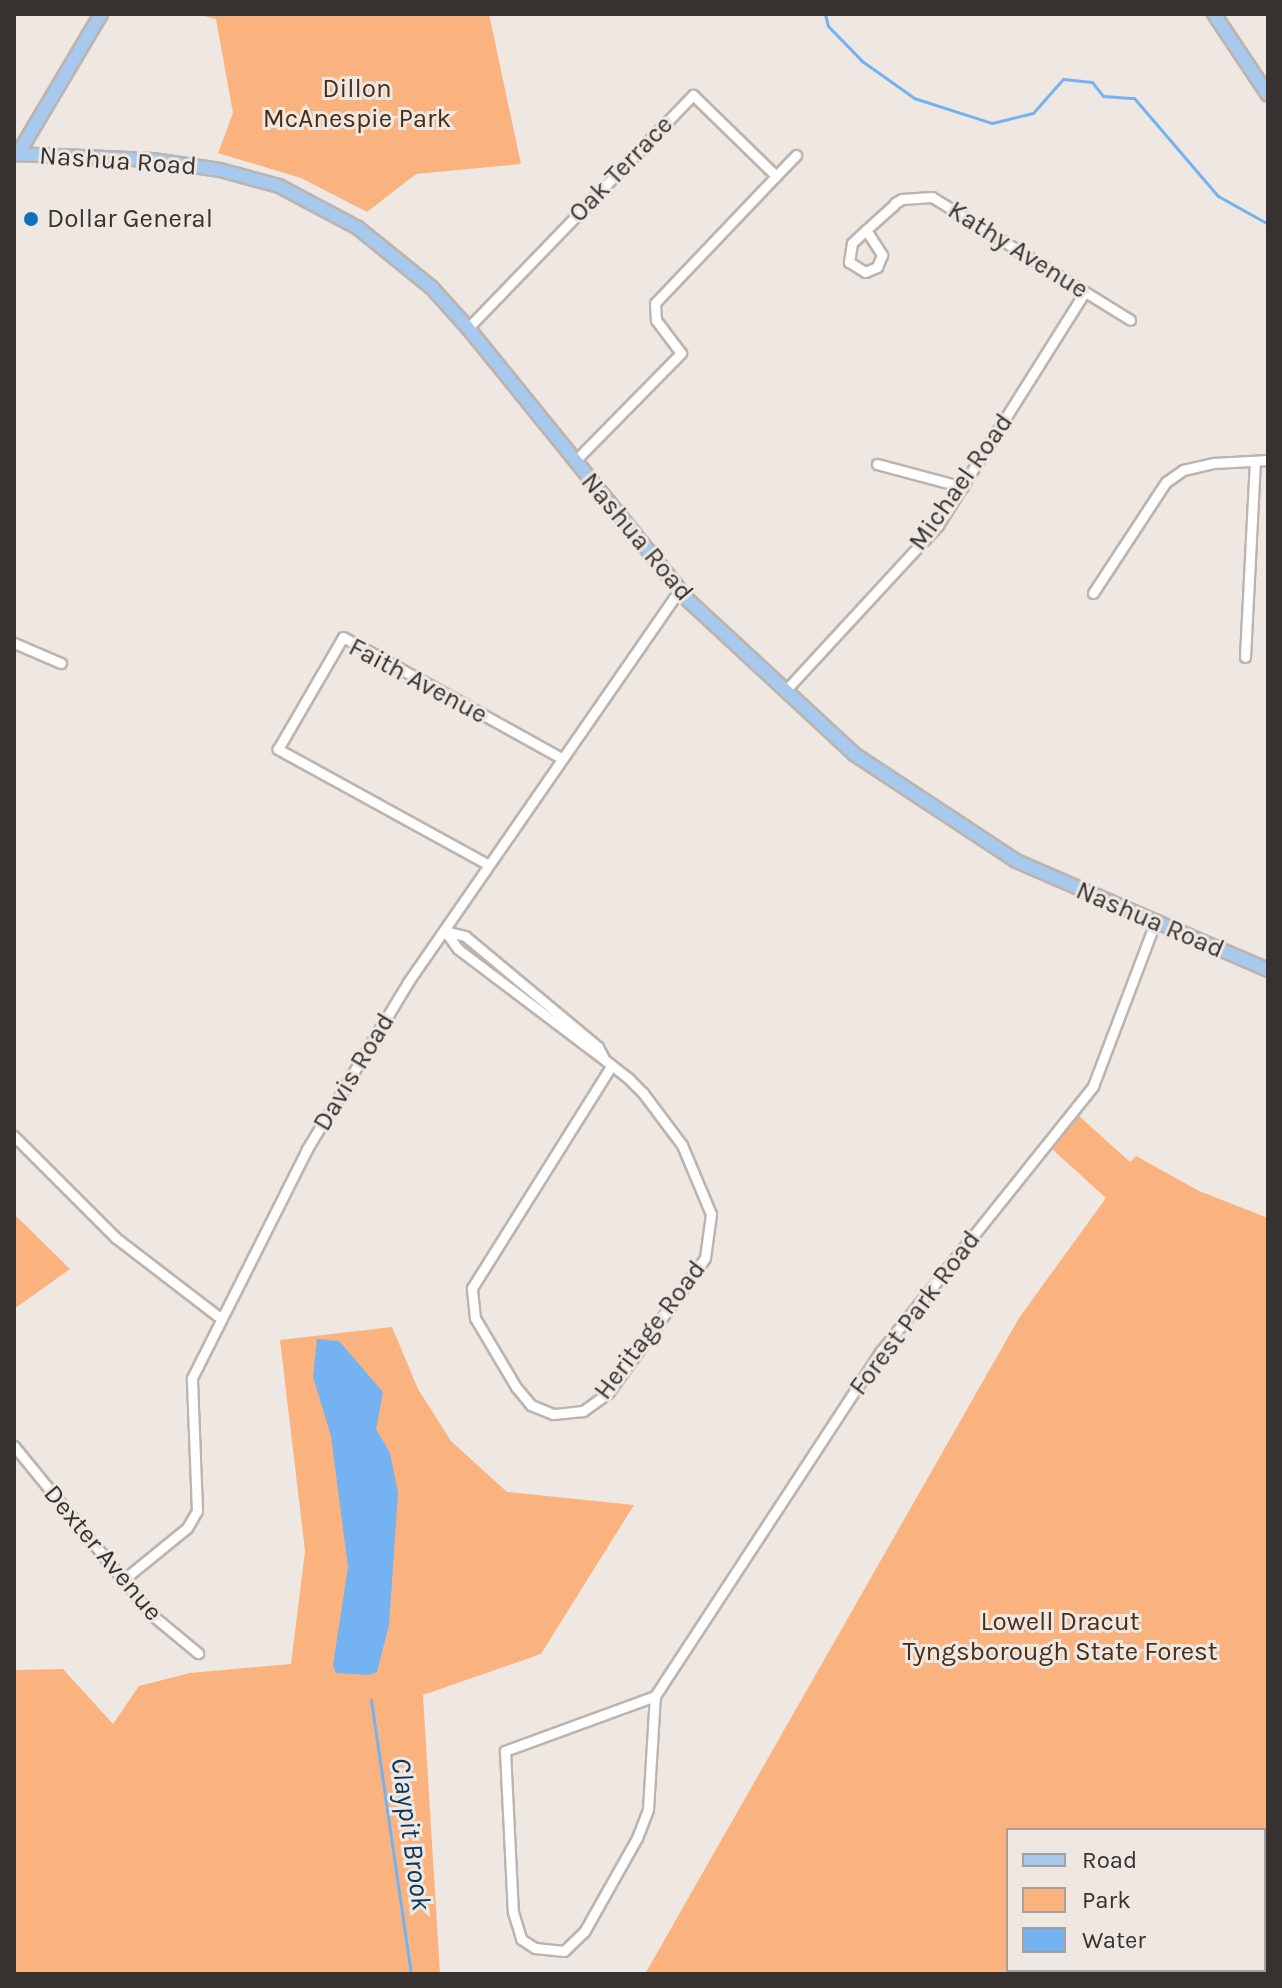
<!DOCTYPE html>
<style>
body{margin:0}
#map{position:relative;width:1282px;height:1988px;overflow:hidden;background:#eee7e2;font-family:Karla,sans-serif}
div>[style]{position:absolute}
.green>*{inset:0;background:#fab37f}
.water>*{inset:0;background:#74b2f1}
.stream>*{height:3px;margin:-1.5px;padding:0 1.5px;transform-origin:1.5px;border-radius:1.5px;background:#74b2f1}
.roads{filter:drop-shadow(2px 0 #bbb4af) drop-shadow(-2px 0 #bbb4af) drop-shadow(0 2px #bbb4af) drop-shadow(0 -2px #bbb4af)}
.minor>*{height:9px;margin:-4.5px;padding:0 4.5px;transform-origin:4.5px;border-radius:4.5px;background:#fff}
.major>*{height:12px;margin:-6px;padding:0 6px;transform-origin:6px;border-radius:6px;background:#a6c9ed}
.dots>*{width:22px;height:22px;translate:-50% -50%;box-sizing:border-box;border:4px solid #eee7e2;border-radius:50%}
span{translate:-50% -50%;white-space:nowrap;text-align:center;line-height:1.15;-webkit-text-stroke:6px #eee7e2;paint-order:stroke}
.park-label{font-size:26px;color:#4b2d15}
.street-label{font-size:26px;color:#353230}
.poi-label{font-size:26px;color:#353230}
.left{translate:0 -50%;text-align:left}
.water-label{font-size:28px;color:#07365e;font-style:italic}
.frame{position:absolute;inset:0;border:16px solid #353230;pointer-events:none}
.legend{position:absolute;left:1006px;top:1828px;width:260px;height:144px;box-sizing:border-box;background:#eee7e2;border:2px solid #a49f9b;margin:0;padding:10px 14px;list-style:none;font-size:24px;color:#353230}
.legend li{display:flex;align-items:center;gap:16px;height:40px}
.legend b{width:40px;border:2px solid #a49f9b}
</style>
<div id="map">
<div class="green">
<i style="clip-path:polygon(196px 14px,489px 14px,521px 164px,416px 174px,367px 212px,301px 178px,218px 153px,233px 113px,216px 19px)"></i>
<i style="clip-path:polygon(evenodd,1079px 1116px,1130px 1162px,1136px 1156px,1199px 1191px,1268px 1218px,1268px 1974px,645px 1974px,1019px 1318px,1106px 1198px,1052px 1149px,1079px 1116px,1008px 1830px,1264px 1830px,1264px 1970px,1008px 1970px,1008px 1830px)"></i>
<i style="clip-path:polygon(14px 1214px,70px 1269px,14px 1309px)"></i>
<i style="clip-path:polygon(392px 1327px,418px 1389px,451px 1441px,507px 1492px,634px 1505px,541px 1654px,423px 1695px,440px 1974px,14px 1974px,14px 1670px,63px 1669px,113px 1724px,139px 1686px,190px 1673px,291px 1664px,305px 1551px,280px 1340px)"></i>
</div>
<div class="water">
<i style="clip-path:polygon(317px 1339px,339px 1341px,383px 1392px,376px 1429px,390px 1453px,398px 1493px,389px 1625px,377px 1672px,368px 1675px,336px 1673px,333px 1665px,348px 1567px,331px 1436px,313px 1377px)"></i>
</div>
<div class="stream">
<i style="left:825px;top:14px;width:12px;rotate:76deg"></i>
<i style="left:828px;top:26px;width:49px;rotate:45.8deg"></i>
<i style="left:862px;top:61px;width:64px;rotate:35.4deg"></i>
<i style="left:914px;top:98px;width:82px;rotate:17.8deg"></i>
<i style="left:992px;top:123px;width:42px;rotate:-13.7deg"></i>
<i style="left:1033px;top:113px;width:45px;rotate:-48.6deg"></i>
<i style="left:1063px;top:79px;width:29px;rotate:6deg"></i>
<i style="left:1092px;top:82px;width:18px;rotate:52deg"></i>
<i style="left:1103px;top:96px;width:31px;rotate:4deg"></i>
<i style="left:1134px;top:98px;width:129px;rotate:49.4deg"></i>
<i style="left:1218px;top:196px;width:57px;rotate:29.2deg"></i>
<i style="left:371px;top:1700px;width:277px;rotate:81.7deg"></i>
</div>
<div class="roads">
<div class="minor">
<i style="left:776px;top:176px;width:29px;rotate:-46deg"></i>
<i style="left:866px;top:230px;width:30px;rotate:57deg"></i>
<i style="left:882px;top:255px;width:13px;rotate:113deg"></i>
<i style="left:877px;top:267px;width:13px;rotate:157deg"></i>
<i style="left:865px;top:272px;width:19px;rotate:-148deg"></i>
<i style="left:849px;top:262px;width:19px;rotate:-81deg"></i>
<i style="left:852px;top:243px;width:19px;rotate:-43deg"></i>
<i style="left:866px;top:230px;width:36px;rotate:-42deg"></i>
<i style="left:893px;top:206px;width:4px;rotate:-56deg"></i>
<i style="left:895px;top:203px;width:8px;rotate:-30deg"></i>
<i style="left:902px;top:199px;width:30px;rotate:-4deg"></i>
<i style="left:932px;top:197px;width:233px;rotate:31.8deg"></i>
<i style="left:468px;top:328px;width:324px;rotate:-46deg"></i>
<i style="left:693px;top:95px;width:116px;rotate:44.3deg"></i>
<i style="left:776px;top:176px;width:175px;rotate:133.6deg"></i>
<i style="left:655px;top:303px;width:17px;rotate:87deg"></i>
<i style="left:656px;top:320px;width:41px;rotate:52.9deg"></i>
<i style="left:681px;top:353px;width:151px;rotate:134.5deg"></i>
<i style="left:877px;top:464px;width:89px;rotate:15deg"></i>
<i style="left:1093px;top:593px;width:133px;rotate:-56.7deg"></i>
<i style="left:1166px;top:482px;width:21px;rotate:-35deg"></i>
<i style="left:1183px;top:470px;width:32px;rotate:-13deg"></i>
<i style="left:1214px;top:463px;width:54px;rotate:-3.2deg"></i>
<i style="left:14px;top:643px;width:51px;rotate:23.1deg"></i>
<i style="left:1245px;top:657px;width:195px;rotate:-87.1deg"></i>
<i style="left:785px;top:691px;width:226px;rotate:-47.3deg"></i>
<i style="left:938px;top:525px;width:275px;rotate:-57.8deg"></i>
<i style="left:487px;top:864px;width:239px;rotate:-151.2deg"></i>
<i style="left:278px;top:749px;width:129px;rotate:-59.9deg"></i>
<i style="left:343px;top:637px;width:249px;rotate:29deg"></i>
<i style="left:445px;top:931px;width:22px;rotate:54deg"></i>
<i style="left:458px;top:949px;width:184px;rotate:37.1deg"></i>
<i style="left:605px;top:1060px;width:31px;rotate:38deg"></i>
<i style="left:629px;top:1079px;width:20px;rotate:45deg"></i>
<i style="left:643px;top:1093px;width:65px;rotate:53.1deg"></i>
<i style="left:682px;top:1145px;width:75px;rotate:67.2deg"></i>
<i style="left:711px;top:1214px;width:44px;rotate:97.8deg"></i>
<i style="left:705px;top:1258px;width:166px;rotate:125.7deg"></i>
<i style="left:608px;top:1393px;width:31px;rotate:144deg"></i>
<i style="left:583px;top:1411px;width:30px;rotate:174deg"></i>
<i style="left:553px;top:1414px;width:24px;rotate:-158deg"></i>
<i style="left:531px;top:1405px;width:23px;rotate:-130deg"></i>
<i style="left:516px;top:1387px;width:80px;rotate:-120.7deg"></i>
<i style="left:475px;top:1318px;width:30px;rotate:-96deg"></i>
<i style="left:472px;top:1288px;width:263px;rotate:-57.9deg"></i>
<i style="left:445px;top:931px;width:21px;rotate:14deg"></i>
<i style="left:465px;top:936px;width:173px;rotate:39.8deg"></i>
<i style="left:598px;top:1047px;width:15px;rotate:62deg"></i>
<i style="left:14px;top:1136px;width:144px;rotate:45deg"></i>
<i style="left:116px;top:1238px;width:130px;rotate:37.5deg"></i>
<i style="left:14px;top:1446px;width:218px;rotate:50.8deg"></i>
<i style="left:152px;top:1615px;width:60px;rotate:39.6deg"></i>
<i style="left:123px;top:1580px;width:82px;rotate:-39.1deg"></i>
<i style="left:187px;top:1528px;width:20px;rotate:-60deg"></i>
<i style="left:197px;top:1511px;width:133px;rotate:-92.2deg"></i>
<i style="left:192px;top:1378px;width:256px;rotate:-63.3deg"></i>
<i style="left:307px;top:1149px;width:195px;rotate:-58.8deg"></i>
<i style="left:408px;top:982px;width:477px;rotate:-55.3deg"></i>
<i style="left:655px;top:1696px;width:160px;rotate:159.9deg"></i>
<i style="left:505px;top:1751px;width:161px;rotate:87.2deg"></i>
<i style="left:513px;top:1912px;width:28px;rotate:73deg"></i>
<i style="left:521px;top:1939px;width:17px;rotate:33deg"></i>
<i style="left:535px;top:1948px;width:29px;rotate:6deg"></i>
<i style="left:564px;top:1951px;width:28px;rotate:-44deg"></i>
<i style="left:584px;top:1932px;width:108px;rotate:-60.6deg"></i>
<i style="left:637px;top:1838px;width:31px;rotate:-69deg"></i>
<i style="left:648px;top:1809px;width:113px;rotate:-86.5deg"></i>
<i style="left:655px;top:1696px;width:412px;rotate:-56.8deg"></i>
<i style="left:881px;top:1351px;width:339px;rotate:-51.3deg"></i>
<i style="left:1093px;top:1086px;width:174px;rotate:-69.2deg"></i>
</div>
<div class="major">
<i style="left:1214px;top:14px;width:97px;rotate:56.3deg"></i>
<i style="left:14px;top:154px;width:139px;rotate:2.5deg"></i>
<i style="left:153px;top:160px;width:68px;rotate:8.5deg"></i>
<i style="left:220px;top:170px;width:61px;rotate:15.2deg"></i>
<i style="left:279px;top:186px;width:89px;rotate:28deg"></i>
<i style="left:358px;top:228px;width:95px;rotate:39deg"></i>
<i style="left:432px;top:288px;width:54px;rotate:48deg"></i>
<i style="left:468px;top:328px;width:351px;rotate:51deg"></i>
<i style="left:689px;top:601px;width:225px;rotate:42.8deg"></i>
<i style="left:854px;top:754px;width:194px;rotate:33.4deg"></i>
<i style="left:1016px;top:861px;width:275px;rotate:23.4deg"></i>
<i style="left:18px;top:154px;width:163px;rotate:-59.3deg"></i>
</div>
</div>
<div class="dots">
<i style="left:31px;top:219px;background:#1470bc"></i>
</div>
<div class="park-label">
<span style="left:357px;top:104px">Dillon<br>McAnespie Park</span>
<span style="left:1060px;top:1637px">Lowell Dracut<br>Tyngsborough State Forest</span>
</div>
<div class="street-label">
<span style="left:118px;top:161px;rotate:4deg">Nashua Road</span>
<span style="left:621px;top:169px;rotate:-46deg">Oak Terrace</span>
<span style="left:1018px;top:250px;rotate:32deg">Kathy Avenue</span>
<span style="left:961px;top:482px;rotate:-55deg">Michael Road</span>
<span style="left:637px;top:537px;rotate:50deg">Nashua Road</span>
<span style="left:418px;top:681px;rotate:28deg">Faith Avenue</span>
<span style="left:1150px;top:920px;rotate:23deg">Nashua Road</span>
<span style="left:354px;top:1072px;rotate:-59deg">Davis Road</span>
<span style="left:915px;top:1313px;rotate:-53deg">Forest Park Road</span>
<span style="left:650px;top:1330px;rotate:-53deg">Heritage Road</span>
<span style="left:103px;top:1553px;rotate:50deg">Dexter Avenue</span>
</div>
<div class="poi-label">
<span class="left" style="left:47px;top:219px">Dollar General</span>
</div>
<div class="water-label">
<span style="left:411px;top:1834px;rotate:82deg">Claypit Brook</span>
</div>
<div class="frame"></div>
<ul class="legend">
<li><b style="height:10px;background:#a6c9ed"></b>Road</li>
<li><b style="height:22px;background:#fab37f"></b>Park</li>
<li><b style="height:22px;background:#74b2f1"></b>Water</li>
</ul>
</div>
